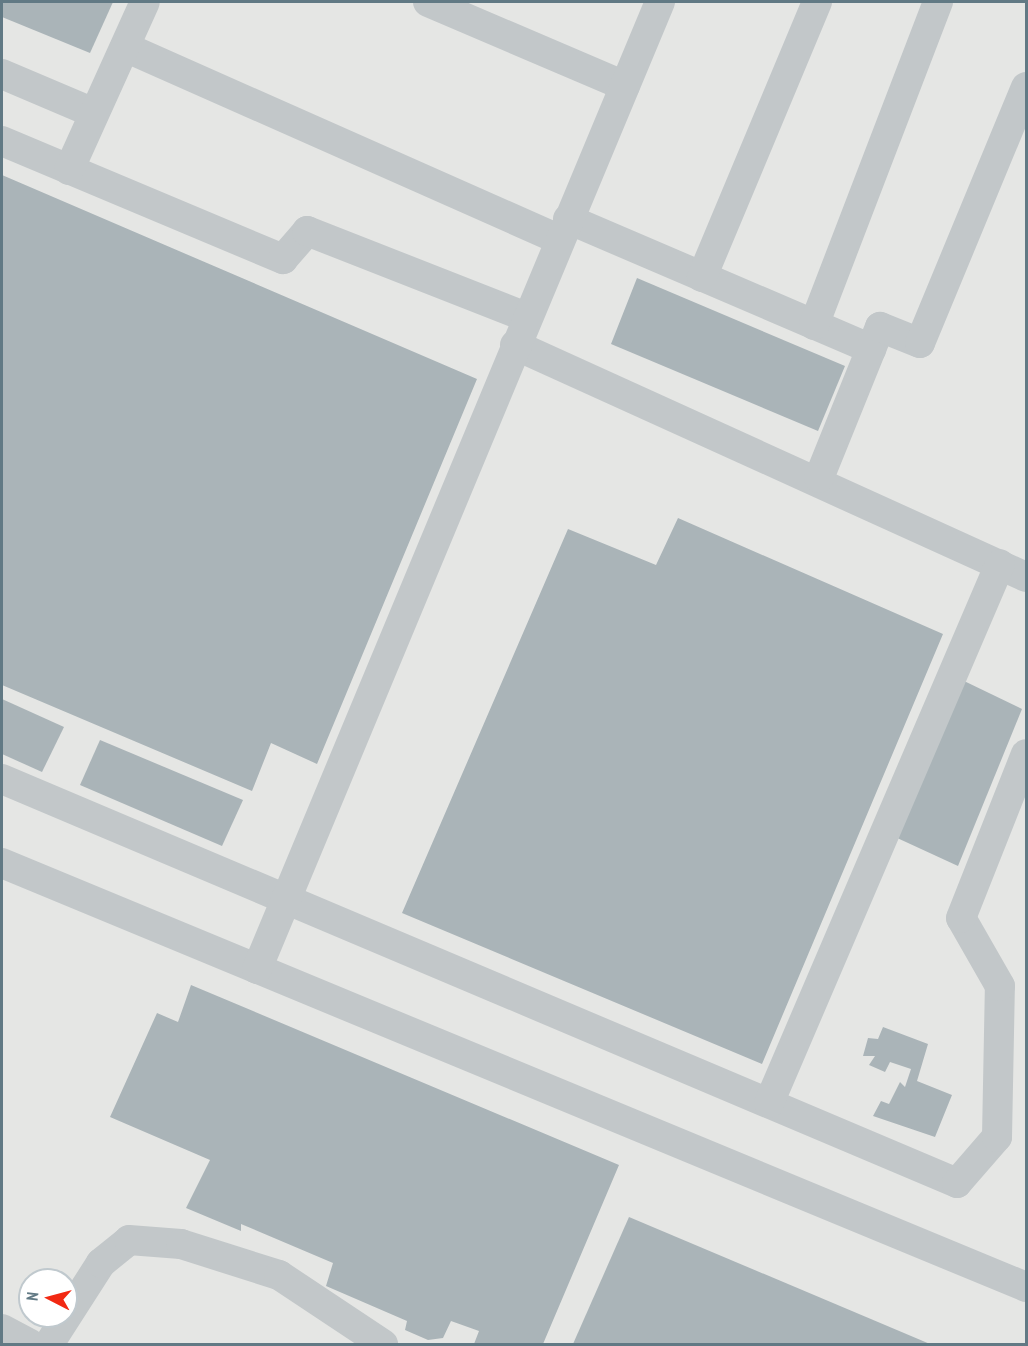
<!DOCTYPE html>
<style>
body{margin:0}
#map{position:relative;width:1028px;height:1346px;overflow:hidden;background:#f5f5f0;font-family:"PT Sans Narrow",sans-serif}
div>[style]{position:absolute}
.built>*{inset:0;background:#e5e6e4}
.building>*{inset:0;background:#aab4b8}
.minor>*{height:30px;margin:-15px;padding:0 15px;transform-origin:15px;border-radius:15px;background:#c2c7c9}
span{translate:-50% -50%;white-space:nowrap;text-align:center;line-height:1.15;-webkit-text-stroke:6px #fff;paint-order:stroke}
.frame{position:absolute;inset:0;border:3px solid #617984;pointer-events:none}
.north{position:absolute;left:18px;top:1268px;width:60px;height:60px;box-sizing:border-box;background:#fff;border:2px solid #c0c9ce;border-radius:50%;rotate:276deg;font-size:16px;font-weight:700;line-height:24px;text-align:center;color:#617984}
.north::after{content:'';display:block;margin:auto;width:21px;height:27px;background:#f22913;clip-path:polygon(50% 0,100% 100%,50% 72%,0 100%)}
</style>
<div id="map">
<div class="built">
<i style="clip-path:polygon(evenodd,2px 2px,1026px 2px,1026px 1344px,2px 1344px,2px 2px,30px 1280px,66px 1280px,66px 1316px,30px 1316px,30px 1280px)"></i>
</div>
<div class="building">
<i style="clip-path:polygon(2px 2px,113px 2px,90px 53px,2px 17px)"></i>
<i style="clip-path:polygon(2px 175px,477px 379px,317px 764px,271px 743px,252px 791px,2px 685px)"></i>
<i style="clip-path:polygon(637px 278px,845px 366px,818px 431px,611px 344px)"></i>
<i style="clip-path:polygon(678px 518px,943px 634px,762px 1064px,402px 913px,568px 529px,656px 565px)"></i>
<i style="clip-path:polygon(962px 680px,1022px 709px,958px 866px,895px 837px)"></i>
<i style="clip-path:polygon(2px 699px,64px 727px,42px 772px,2px 754px)"></i>
<i style="clip-path:polygon(100px 740px,243px 800px,222px 846px,80px 785px)"></i>
<i style="clip-path:polygon(191px 985px,619px 1165px,543px 1344px,474px 1344px,479px 1331px,451px 1321px,443px 1338px,428px 1340px,405px 1330px,407px 1321px,326px 1286px,333px 1263px,241px 1224px,241px 1231px,186px 1208px,210px 1160px,110px 1117px,157px 1013px,178px 1022px)"></i>
<i style="clip-path:polygon(883px 1027px,928px 1044px,917px 1081px,952px 1095px,935px 1137px,873px 1116px,881px 1101px,889px 1104px,900px 1082px,905px 1087px,911px 1069px,890px 1062px,885px 1072px,869px 1065px,875px 1056px,863px 1056px,868px 1038px,878px 1039px)"></i>
<i style="clip-path:polygon(629px 1217px,930px 1344px,573px 1344px)"></i>
</div>
<div class="minor">
<i style="left:428px;top:2px;width:214px;rotate:23.1deg"></i>
<i style="left:125px;top:47px;width:475px;rotate:23.9deg"></i>
<i style="left:2px;top:74px;width:100px;rotate:23deg"></i>
<i style="left:2px;top:141px;width:305px;rotate:22.8deg"></i>
<i style="left:283px;top:259px;width:37px;rotate:-49deg"></i>
<i style="left:307px;top:231px;width:236px;rotate:21.4deg"></i>
<i style="left:69px;top:170px;width:184px;rotate:-65.7deg"></i>
<i style="left:568px;top:219px;width:330px;rotate:23.2deg"></i>
<i style="left:702px;top:277px;width:298px;rotate:-67.3deg"></i>
<i style="left:814px;top:325px;width:346px;rotate:-69deg"></i>
<i style="left:515px;top:345px;width:561px;rotate:24.42deg"></i>
<i style="left:819px;top:478px;width:163px;rotate:-68deg"></i>
<i style="left:880px;top:327px;width:43px;rotate:21.8deg"></i>
<i style="left:920px;top:343px;width:277px;rotate:-67.5deg"></i>
<i style="left:2px;top:779px;width:1037px;rotate:22.93deg"></i>
<i style="left:957px;top:1183px;width:61px;rotate:-49deg"></i>
<i style="left:997px;top:1137px;width:151px;rotate:-88.9deg"></i>
<i style="left:1000px;top:986px;width:78px;rotate:-119.8deg"></i>
<i style="left:961px;top:918px;width:176px;rotate:-68.4deg"></i>
<i style="left:2px;top:863px;width:1108px;rotate:22.49deg"></i>
<i style="left:257px;top:969px;width:1048px;rotate:-67.38deg"></i>
<i style="left:769px;top:1103px;width:586px;rotate:-66.8deg"></i>
<i style="left:2px;top:1329px;width:32px;rotate:28deg"></i>
<i style="left:49px;top:1344px;width:96px;rotate:-57.3deg"></i>
<i style="left:101px;top:1263px;width:36px;rotate:-39deg"></i>
<i style="left:129px;top:1240px;width:52px;rotate:4.4deg"></i>
<i style="left:181px;top:1244px;width:103px;rotate:17.6deg"></i>
<i style="left:279px;top:1275px;width:125px;rotate:33.6deg"></i>
</div>
<div class="frame"></div>
<div class="north">N</div>
</div>
